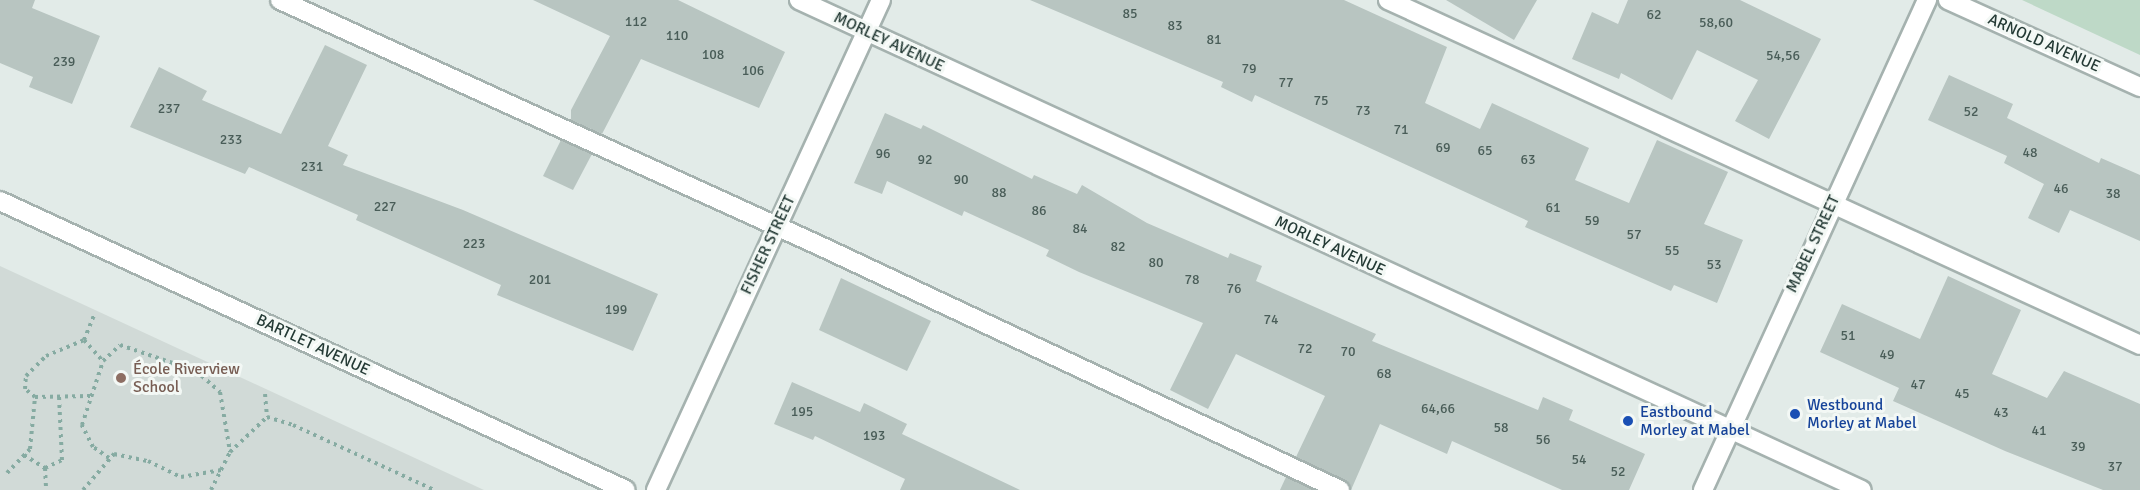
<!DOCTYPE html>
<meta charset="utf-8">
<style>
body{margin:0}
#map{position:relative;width:2140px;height:490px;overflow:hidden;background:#e2ebe8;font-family:Signika,sans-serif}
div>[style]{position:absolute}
.built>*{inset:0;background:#d1dad7}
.green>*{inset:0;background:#bed9c7}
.building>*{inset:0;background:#b8c5c1}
.path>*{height:4px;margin-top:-2px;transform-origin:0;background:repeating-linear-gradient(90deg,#86aba2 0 3px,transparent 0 7.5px)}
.roads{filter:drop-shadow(2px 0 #a5b2af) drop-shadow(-2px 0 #a5b2af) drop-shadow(0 2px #a5b2af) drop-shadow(0 -2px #a5b2af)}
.lane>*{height:18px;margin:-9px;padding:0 9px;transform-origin:9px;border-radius:9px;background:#fff}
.street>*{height:18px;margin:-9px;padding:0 9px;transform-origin:9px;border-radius:9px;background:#fff}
.dots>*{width:16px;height:16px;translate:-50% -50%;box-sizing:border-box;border:3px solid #f3f8f5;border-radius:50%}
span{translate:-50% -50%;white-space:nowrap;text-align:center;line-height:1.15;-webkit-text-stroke:6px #f3f8f5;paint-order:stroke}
.number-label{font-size:14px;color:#495d58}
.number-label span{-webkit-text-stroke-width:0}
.street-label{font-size:16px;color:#243a35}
.education-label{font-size:16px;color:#785e54}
.left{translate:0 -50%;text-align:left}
.transit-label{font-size:16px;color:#164399}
</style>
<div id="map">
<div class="built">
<i style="clip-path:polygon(0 266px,484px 490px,0 490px)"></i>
</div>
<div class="green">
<i style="clip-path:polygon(2022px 0,2140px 0,2140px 55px)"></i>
</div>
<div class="building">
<i style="clip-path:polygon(0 0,35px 0,32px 8px,100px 36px,72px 104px,29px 87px,33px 77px,0 63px)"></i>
<i style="clip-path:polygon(533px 0,678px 0,785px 52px,759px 108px,641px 59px,602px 134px,571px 120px,571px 110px,610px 36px)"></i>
<i style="clip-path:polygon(1030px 0,1344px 0,1447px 47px,1425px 103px,1480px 129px,1492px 103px,1589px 148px,1575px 180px,1629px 203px,1657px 140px,1728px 172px,1704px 224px,1743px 240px,1717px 303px,1674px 285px,1671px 291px,1525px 227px,1528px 221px,1255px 95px,1252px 102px,1221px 87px,1223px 82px)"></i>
<i style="clip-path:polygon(1446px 0,1537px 0,1514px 40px)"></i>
<i style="clip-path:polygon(1628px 0,1740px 0,1821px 39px,1769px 139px,1735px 121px,1758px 80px,1697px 50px,1672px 100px,1621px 73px,1619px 79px,1572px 59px,1592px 12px,1618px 24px)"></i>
<i style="clip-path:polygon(325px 45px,367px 65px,328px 146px,348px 155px,343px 165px,463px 210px,658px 294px,633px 351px,497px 295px,501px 285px,356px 220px,358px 215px,249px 167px,245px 174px,130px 127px,159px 67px,207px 91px,202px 100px,281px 134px)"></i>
<i style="clip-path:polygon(1949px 75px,2013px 104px,2007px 118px,2099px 163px,2101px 158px,2140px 175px,2140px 241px,2070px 210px,2059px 233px,2028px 218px,2044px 184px,2004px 163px,2007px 156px,1928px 120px)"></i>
<i style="clip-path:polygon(885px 113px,921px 129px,923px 125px,1032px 179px,1034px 175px,1077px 194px,1082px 185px,1147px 223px,1228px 258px,1230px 253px,1262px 266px,1256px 281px,1376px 334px,1372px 341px,1538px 410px,1543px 397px,1573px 410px,1569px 420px,1645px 454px,1629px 490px,1562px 490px,1452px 441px,1447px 454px,1380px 424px,1351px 490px,1345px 480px,1296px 457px,1325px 396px,1236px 354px,1208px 409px,1170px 390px,1203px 323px,1079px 272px,1046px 256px,1049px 250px,964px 211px,962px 216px,887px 181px,882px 194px,854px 183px)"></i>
<i style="clip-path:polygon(561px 140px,592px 154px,573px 190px,543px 176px)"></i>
<i style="clip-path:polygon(1948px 276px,2021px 310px,1992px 374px,2047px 398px,2064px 371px,2140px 404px,2140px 490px,2103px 490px,2005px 451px,1893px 401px,1899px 388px,1820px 352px,1842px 304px,1920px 339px)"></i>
<i style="clip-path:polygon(841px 278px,931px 321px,907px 371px,819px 330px)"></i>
<i style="clip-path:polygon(792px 382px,860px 412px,864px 403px,907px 424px,902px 434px,1020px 490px,900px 490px,905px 479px,815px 436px,813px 440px,774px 424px)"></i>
<i style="clip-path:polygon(1286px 477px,1314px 490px,1280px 490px)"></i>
</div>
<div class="path">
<i style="left:84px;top:340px;width:28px;rotate:48deg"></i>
<i style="left:265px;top:394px;width:23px;rotate:85deg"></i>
<i style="left:35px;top:397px;width:55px;rotate:-1deg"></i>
<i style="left:24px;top:455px;width:25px;rotate:32deg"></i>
<i style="left:45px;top:468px;width:19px;rotate:-25deg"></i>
<i style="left:62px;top:460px;width:64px;rotate:-92.7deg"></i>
<i style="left:109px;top:458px;width:19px;rotate:-145deg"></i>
<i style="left:93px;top:447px;width:25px;rotate:-117deg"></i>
<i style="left:82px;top:425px;width:67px;rotate:-71.8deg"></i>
<i style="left:103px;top:361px;width:23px;rotate:-43deg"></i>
<i style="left:120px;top:345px;width:80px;rotate:18.9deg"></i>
<i style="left:196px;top:371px;width:32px;rotate:41deg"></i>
<i style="left:220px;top:392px;width:61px;rotate:80.5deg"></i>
<i style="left:45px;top:468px;width:22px;rotate:87deg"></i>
<i style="left:7px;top:473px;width:33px;rotate:-46deg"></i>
<i style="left:30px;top:449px;width:52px;rotate:-84.5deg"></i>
<i style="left:35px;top:397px;width:13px;rotate:-141deg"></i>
<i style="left:25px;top:389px;width:13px;rotate:-86deg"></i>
<i style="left:26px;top:376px;width:28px;rotate:-45deg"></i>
<i style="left:46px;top:356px;width:41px;rotate:-22.8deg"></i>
<i style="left:84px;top:340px;width:27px;rotate:-68deg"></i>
<i style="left:83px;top:490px;width:48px;rotate:-49.3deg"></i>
<i style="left:114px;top:454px;width:35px;rotate:12deg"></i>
<i style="left:148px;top:461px;width:37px;rotate:26deg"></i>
<i style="left:181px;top:477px;width:41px;rotate:-9.9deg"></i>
<i style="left:211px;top:490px;width:42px;rotate:-63.4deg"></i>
<i style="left:230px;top:452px;width:51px;rotate:-43.4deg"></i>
<i style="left:267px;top:417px;width:27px;rotate:17deg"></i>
<i style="left:293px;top:425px;width:155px;rotate:24.7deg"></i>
</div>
<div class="roads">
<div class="lane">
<i style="left:280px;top:0;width:589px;rotate:24.48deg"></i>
<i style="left:816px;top:244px;width:579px;rotate:25.15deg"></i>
<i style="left:1388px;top:0;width:827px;rotate:24.64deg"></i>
</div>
<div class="street">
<i style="left:799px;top:0;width:1170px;rotate:24.75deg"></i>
<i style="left:1948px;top:0;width:211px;rotate:24.4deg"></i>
<i style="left:0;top:201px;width:689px;rotate:24.78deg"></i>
<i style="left:656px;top:490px;width:539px;rotate:-65.34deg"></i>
<i style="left:1703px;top:490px;width:539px;rotate:-65.43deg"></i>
</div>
</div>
<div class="dots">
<i style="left:121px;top:378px;background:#8d6e63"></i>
<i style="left:1795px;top:414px;background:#1a4fb4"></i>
<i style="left:1628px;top:421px;background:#1a4fb4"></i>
</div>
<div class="number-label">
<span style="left:1130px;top:14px">85</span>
<span style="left:1654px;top:15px">62</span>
<span style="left:636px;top:22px">112</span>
<span style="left:1716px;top:23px">58,60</span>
<span style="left:1175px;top:26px">83</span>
<span style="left:677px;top:36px">110</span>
<span style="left:1214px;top:40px">81</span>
<span style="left:713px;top:55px">108</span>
<span style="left:1783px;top:56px">54,56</span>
<span style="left:64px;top:62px">239</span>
<span style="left:1249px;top:69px">79</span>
<span style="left:753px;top:71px">106</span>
<span style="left:1286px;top:83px">77</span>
<span style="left:1321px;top:101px">75</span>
<span style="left:169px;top:109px">237</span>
<span style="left:1363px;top:111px">73</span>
<span style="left:1971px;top:112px">52</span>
<span style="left:1401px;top:130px">71</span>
<span style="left:231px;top:140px">233</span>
<span style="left:1443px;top:148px">69</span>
<span style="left:1485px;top:151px">65</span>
<span style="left:2030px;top:153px">48</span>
<span style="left:883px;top:154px">96</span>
<span style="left:925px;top:160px">92</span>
<span style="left:1528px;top:160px">63</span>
<span style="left:312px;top:167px">231</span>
<span style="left:961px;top:180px">90</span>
<span style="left:2061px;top:189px">46</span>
<span style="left:999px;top:193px">88</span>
<span style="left:2113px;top:194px">38</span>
<span style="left:385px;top:207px">227</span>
<span style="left:1553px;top:208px">61</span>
<span style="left:1039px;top:211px">86</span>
<span style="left:1592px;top:221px">59</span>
<span style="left:1080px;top:229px">84</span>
<span style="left:1634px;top:235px">57</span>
<span style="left:474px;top:244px">223</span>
<span style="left:1118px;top:247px">82</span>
<span style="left:1672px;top:251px">55</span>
<span style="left:1156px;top:263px">80</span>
<span style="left:1714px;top:265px">53</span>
<span style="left:540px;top:280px">201</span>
<span style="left:1192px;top:280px">78</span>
<span style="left:1234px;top:289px">76</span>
<span style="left:616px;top:310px">199</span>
<span style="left:1271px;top:320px">74</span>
<span style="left:1848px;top:336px">51</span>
<span style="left:1305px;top:349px">72</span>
<span style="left:1348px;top:352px">70</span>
<span style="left:1887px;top:355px">49</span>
<span style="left:1384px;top:374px">68</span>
<span style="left:1918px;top:385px">47</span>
<span style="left:1962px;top:394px">45</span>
<span style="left:1438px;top:409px">64,66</span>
<span style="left:802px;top:412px">195</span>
<span style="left:2001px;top:413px">43</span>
<span style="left:1501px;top:428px">58</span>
<span style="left:2039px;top:431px">41</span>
<span style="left:874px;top:436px">193</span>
<span style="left:1543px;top:440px">56</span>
<span style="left:2078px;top:447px">39</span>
<span style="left:1579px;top:460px">54</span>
<span style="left:2115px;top:467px">37</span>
<span style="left:1618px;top:472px">52</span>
</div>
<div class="street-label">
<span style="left:889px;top:42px;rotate:25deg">MORLEY AVENUE</span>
<span style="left:2044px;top:43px;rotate:24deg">ARNOLD AVENUE</span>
<span style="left:1813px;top:244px;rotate:-65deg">MABEL STREET</span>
<span style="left:768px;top:245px;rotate:-65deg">FISHER STREET</span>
<span style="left:1330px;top:246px;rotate:25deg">MORLEY AVENUE</span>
<span style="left:313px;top:345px;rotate:25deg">BARTLET AVENUE</span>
</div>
<div class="education-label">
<span class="left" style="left:133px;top:378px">École Riverview<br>School</span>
</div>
<div class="transit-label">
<span class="left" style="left:1807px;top:414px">Westbound<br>Morley at Mabel</span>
<span class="left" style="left:1640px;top:421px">Eastbound<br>Morley at Mabel</span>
</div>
</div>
